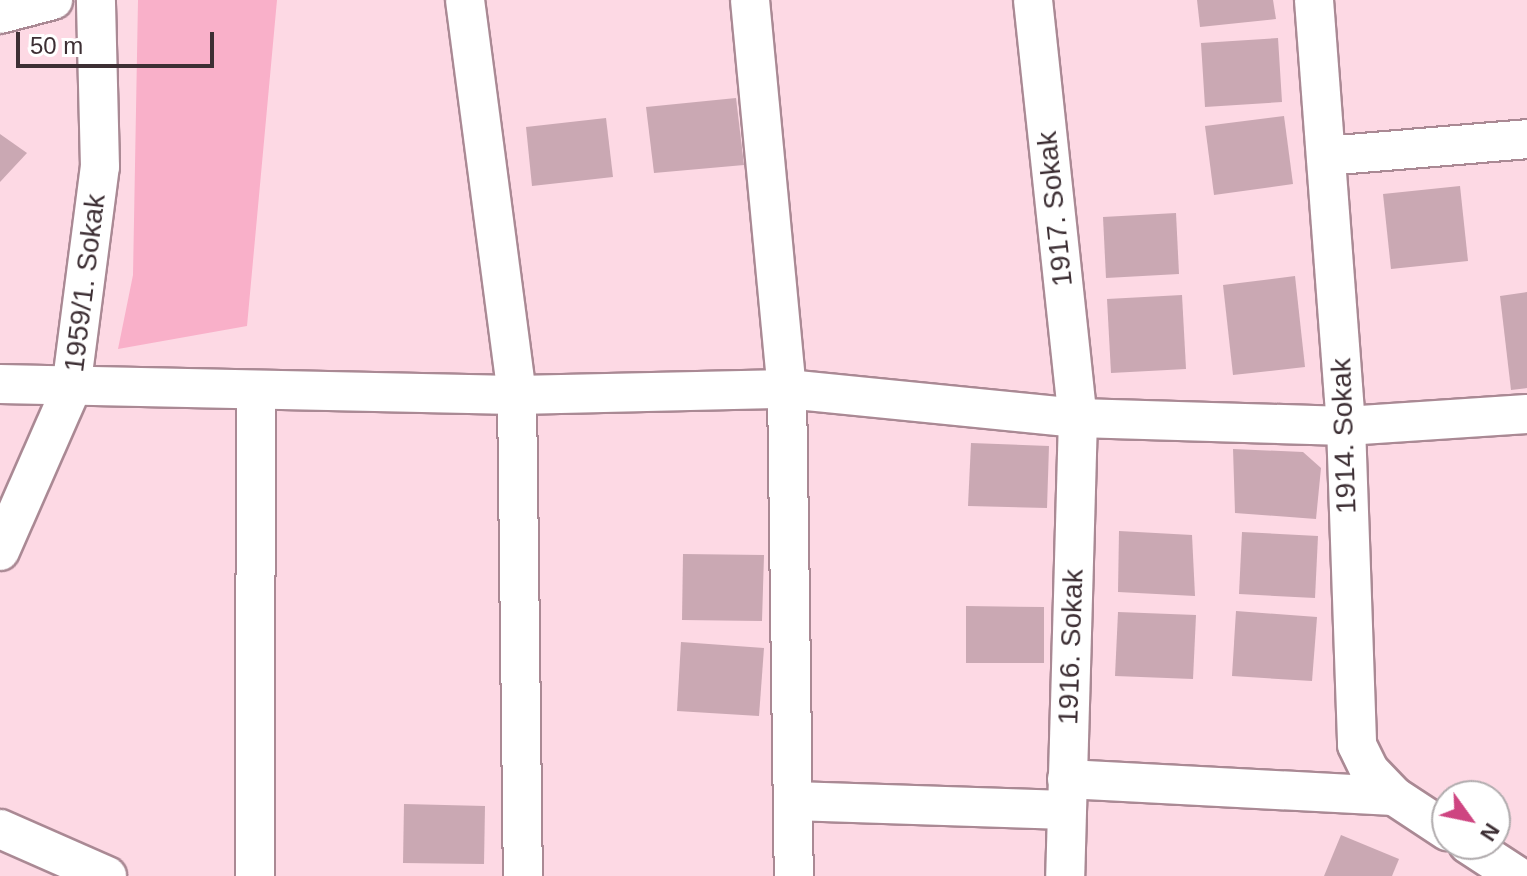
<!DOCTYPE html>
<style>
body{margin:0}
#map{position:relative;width:1527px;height:876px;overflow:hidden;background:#fdd9e4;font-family:Helvetica,sans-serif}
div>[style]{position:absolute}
.green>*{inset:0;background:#f9b0c9}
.building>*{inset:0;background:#caa8b3}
.roads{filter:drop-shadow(2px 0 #aa8994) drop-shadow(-2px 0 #aa8994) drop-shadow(0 2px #aa8994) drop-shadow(0 -2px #aa8994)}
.minor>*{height:38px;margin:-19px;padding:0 19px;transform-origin:19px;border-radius:19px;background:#fff}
span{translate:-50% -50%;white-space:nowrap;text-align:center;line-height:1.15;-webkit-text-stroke:7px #fff;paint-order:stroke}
.street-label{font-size:28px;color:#3d2f34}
.north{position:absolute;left:1431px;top:780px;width:80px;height:80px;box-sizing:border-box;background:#fff;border:2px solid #b1acae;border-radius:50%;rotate:123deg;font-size:22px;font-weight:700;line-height:32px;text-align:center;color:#3d2f34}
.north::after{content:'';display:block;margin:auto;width:28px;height:36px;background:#ce4581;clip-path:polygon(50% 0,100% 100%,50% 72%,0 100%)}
.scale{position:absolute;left:16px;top:32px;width:198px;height:36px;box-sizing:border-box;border:4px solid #3d2f34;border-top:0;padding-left:10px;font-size:24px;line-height:28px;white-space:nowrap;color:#3d2f34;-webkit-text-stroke:6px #fff;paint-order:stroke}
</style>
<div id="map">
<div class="green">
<i style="clip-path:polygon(138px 0,277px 0,247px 326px,118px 349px,133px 275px)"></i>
</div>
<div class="building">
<i style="clip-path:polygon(1197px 0,1273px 0,1276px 19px,1200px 27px)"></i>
<i style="clip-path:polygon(1278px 38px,1282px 102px,1205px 107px,1201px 43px)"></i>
<i style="clip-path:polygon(736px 98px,744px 165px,654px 173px,646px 107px)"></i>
<i style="clip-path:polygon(1284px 116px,1293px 184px,1214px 195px,1205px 126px)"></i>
<i style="clip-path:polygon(606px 118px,613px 177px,532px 186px,526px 127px)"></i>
<i style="clip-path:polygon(0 134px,27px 153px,0 182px)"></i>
<i style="clip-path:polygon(1460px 186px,1468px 261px,1391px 269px,1383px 194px)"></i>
<i style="clip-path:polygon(1176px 213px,1179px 274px,1106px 278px,1103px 217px)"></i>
<i style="clip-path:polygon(1295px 276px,1305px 367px,1233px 375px,1223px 285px)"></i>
<i style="clip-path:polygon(1527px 292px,1527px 388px,1511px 390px,1500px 296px)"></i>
<i style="clip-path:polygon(1182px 295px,1186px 369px,1111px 373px,1107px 299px)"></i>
<i style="clip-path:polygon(971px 443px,1049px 446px,1047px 508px,968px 506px)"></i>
<i style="clip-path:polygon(1233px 449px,1303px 452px,1321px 468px,1316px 519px,1235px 513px)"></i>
<i style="clip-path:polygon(1119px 531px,1192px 535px,1195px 596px,1118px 592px)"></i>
<i style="clip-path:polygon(1242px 532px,1318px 536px,1315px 598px,1239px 594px)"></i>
<i style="clip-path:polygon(683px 554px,764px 555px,762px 621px,682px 620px)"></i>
<i style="clip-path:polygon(966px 606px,1044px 607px,1044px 663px,966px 663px)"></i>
<i style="clip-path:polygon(1236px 611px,1317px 617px,1312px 681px,1232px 676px)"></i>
<i style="clip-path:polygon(1118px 612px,1196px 615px,1193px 679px,1115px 676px)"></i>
<i style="clip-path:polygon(681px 642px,764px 648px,759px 716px,677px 711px)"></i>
<i style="clip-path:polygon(404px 804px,485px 806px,484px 864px,403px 863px)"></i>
<i style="clip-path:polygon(1341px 835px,1399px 859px,1392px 876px,1324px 876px)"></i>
</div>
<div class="roads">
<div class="minor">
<i style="left:465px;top:0;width:398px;rotate:82.5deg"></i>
<i style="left:517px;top:395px;width:481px;rotate:89.3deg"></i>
<i style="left:750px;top:0;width:391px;rotate:84.6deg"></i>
<i style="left:787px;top:389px;width:487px;rotate:89.2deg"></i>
<i style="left:1033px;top:0;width:420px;rotate:83.9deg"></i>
<i style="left:1078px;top:418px;width:458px;rotate:91.6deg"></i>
<i style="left:1314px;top:0;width:427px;rotate:85.7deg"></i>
<i style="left:1346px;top:426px;width:319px;rotate:88deg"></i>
<i style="left:1357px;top:745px;width:28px;rotate:64deg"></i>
<i style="left:1369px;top:770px;width:36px;rotate:46deg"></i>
<i style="left:1394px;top:796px;width:64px;rotate:33.4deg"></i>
<i style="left:0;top:14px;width:55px;rotate:-14.8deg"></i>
<i style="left:1326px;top:156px;width:202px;rotate:-4.8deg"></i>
<i style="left:0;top:384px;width:517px;rotate:1.22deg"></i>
<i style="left:517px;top:395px;width:270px;rotate:-1.3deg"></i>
<i style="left:787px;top:389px;width:292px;rotate:5.7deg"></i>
<i style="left:1078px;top:418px;width:268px;rotate:1.7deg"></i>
<i style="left:1346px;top:426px;width:181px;rotate:-3.8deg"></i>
<i style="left:0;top:551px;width:177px;rotate:-66.3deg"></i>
<i style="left:71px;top:389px;width:224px;rotate:-82.6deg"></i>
<i style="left:100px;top:167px;width:167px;rotate:-91.4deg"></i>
<i style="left:1067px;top:779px;width:327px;rotate:3deg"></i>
<i style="left:793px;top:801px;width:273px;rotate:1.9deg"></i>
<i style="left:0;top:829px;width:117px;rotate:23.7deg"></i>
<i style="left:1468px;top:844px;width:59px;rotate:33.1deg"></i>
<i style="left:255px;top:876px;width:486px;rotate:-89.9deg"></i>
</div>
</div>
<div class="street-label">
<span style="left:1055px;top:209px;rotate:-96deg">1917. Sokak</span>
<span style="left:85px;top:283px;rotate:-83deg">1959/1. Sokak</span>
<span style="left:1344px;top:436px;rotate:-92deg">1914. Sokak</span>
<span style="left:1071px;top:647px;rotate:-88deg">1916. Sokak</span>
</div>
<div class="north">N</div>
<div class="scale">50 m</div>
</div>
